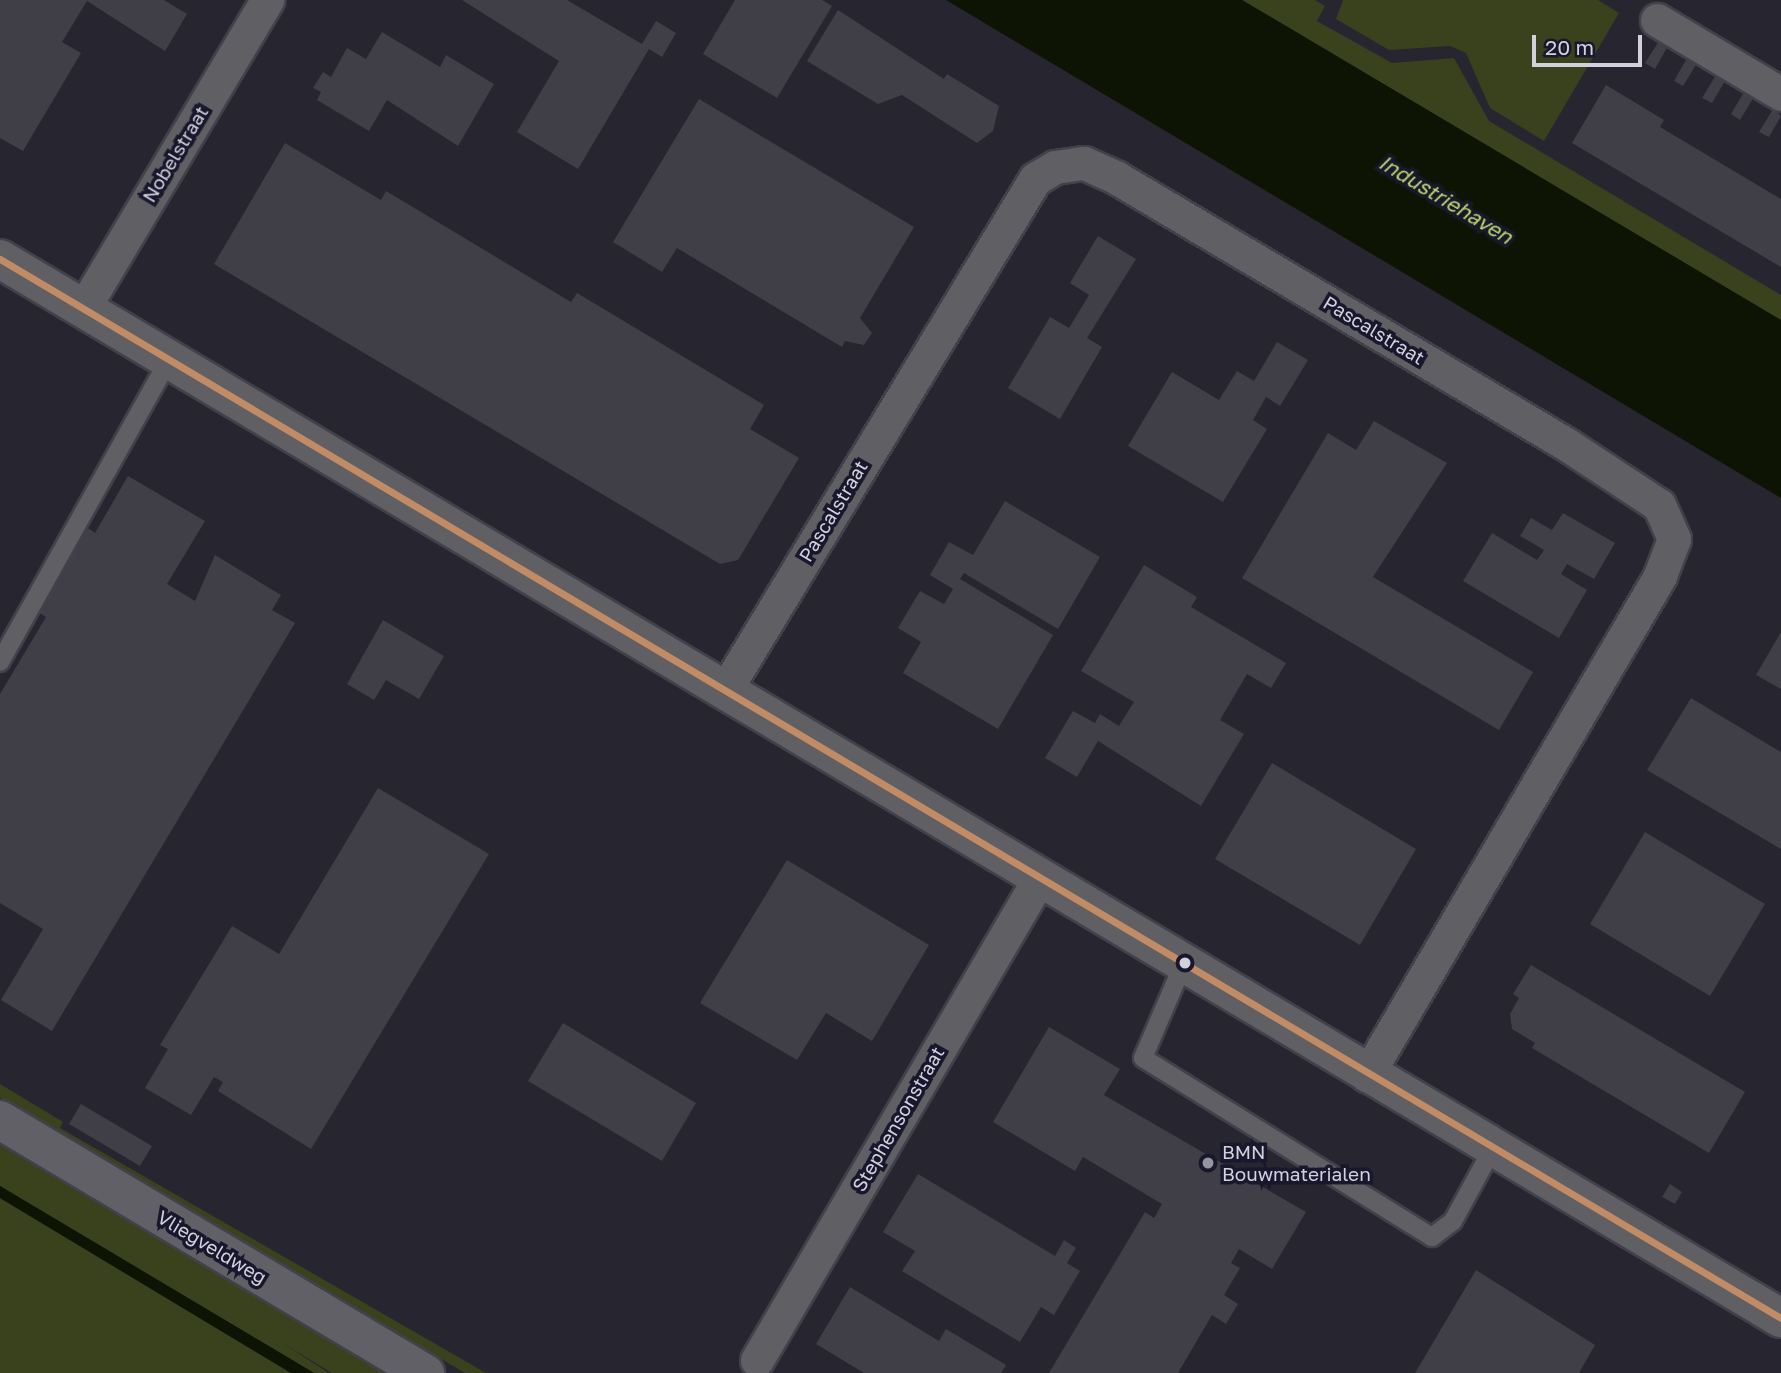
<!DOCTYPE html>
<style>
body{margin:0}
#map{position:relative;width:1781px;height:1373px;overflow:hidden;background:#262530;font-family:"Golos Text",sans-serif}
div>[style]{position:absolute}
.green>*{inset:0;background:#39421d}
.water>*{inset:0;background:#0e1404}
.building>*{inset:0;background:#403f48}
.roads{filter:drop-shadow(2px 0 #42414b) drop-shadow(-2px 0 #42414b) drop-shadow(0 2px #42414b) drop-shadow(0 -2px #42414b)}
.service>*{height:18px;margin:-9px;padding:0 9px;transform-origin:9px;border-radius:9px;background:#5f5f64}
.minor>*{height:33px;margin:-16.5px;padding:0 16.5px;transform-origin:16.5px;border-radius:16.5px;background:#5f5f64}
.tertiary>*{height:38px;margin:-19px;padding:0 19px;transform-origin:19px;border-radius:19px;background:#5f5f64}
.primary>*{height:38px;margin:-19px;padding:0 19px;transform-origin:19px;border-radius:19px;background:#626067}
.bus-1>*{height:7px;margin:-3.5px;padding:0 3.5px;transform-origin:3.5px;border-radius:3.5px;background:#c18c65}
.dots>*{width:19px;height:19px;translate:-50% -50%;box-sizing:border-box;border:4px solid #19172b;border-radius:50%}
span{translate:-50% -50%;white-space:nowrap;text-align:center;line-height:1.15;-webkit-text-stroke:7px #19172b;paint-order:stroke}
.street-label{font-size:19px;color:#d1d1df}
.poi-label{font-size:19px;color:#d1d1df}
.left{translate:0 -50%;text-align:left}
.water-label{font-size:21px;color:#bbd76e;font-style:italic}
.scale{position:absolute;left:1532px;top:35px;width:110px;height:32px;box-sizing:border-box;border:4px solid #d1d1df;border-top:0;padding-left:9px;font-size:21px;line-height:24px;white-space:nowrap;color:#d1d1df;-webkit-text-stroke:5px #19172b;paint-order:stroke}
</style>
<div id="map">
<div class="green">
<i style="clip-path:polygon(1242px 0,1315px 0,1325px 6px,1317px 21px,1392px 63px,1454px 58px,1489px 121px,1781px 295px,1781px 320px)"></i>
<i style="clip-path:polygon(1343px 0,1598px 0,1619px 13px,1544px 141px,1490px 108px,1466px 53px,1450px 46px,1389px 50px,1336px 19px)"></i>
<i style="clip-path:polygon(0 1084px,63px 1122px,60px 1128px,486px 1373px,465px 1373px,56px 1131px,0 1098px)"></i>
<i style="clip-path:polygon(0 1145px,384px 1373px,332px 1373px,281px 1342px,329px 1373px,314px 1373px,0 1186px)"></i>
<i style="clip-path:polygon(0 1198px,291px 1373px,0 1373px)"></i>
</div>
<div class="water">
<i style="clip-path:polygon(946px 0,1242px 0,1781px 320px,1781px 498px)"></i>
<i style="clip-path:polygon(0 1186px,314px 1373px,291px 1373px,0 1198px)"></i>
</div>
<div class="building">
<i style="clip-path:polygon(0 0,164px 0,187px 14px,165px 51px,87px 1px,62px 42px,81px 53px,23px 151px,0 138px)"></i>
<i style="clip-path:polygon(462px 0,567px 0,642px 44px,656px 21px,676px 33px,662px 57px,649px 49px,578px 169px,517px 132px,559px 61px)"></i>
<i style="clip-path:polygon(735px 0,822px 0,832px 6px,777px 98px,703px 54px)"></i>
<i style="clip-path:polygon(838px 10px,944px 79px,947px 74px,999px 106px,993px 131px,977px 143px,902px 95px,878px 104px,807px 61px)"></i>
<i style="clip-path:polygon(382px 32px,440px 67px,446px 55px,494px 84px,458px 146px,387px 100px,369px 131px,317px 100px,321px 92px,313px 88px,323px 72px,331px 77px,347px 48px,366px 59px)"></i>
<i style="clip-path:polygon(1659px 41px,1668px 46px,1655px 69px,1645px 63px)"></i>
<i style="clip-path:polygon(1687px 58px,1697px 63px,1683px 86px,1674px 81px)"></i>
<i style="clip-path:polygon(1716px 75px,1725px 81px,1712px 103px,1702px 98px)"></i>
<i style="clip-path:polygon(1606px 85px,1664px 120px,1660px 127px,1781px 199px,1781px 267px,1572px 143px)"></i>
<i style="clip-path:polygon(1744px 92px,1754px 97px,1740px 120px,1731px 114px)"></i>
<i style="clip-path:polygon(699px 99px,914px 227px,860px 318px,872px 333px,864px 345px,845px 341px,842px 347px,677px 248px,662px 272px,613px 242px)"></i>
<i style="clip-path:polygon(1773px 109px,1781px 116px,1769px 137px,1759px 132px)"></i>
<i style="clip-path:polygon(285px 143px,381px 200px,386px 191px,571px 302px,577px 293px,764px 405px,750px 429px,799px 458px,738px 560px,720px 564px,214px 264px)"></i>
<i style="clip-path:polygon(1098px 236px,1136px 259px,1087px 338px,1102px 347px,1060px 419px,1008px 388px,1050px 317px,1069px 328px,1089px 295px,1070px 283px)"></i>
<i style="clip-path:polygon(1277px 342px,1308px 360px,1280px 406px,1266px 397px,1253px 420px,1267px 429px,1223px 502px,1128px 446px,1172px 372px,1219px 400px,1237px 371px,1254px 381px)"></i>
<i style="clip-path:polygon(1374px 421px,1447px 463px,1373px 577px,1533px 672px,1499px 730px,1242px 578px,1328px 433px,1356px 450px)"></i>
<i style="clip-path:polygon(128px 476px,205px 521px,167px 584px,195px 601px,215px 555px,281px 595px,272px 610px,295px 623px,52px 1031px,1px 1000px,43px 929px,0 903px,0 694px,46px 617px,38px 612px,88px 528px,95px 533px)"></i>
<i style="clip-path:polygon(1005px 501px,1100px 557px,1058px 629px,964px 573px,960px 579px,1053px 635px,998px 729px,903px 673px,921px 642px,898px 628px,920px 591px,944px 604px,953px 589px,930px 575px,949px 542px,973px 555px)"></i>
<i style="clip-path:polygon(1563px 513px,1615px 543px,1594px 579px,1567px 564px,1561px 574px,1587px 590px,1559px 638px,1463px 581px,1492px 533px,1537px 560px,1544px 550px,1520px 536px,1531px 518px,1552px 530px)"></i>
<i style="clip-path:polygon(1144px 565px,1197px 597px,1191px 607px,1286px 663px,1271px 688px,1247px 674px,1220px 720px,1244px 734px,1201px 806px,1098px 741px,1077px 777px,1045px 758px,1073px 711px,1095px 723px,1100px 714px,1119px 726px,1134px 702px,1081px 671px)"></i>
<i style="clip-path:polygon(383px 620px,444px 656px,419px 699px,386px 680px,374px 700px,347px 684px)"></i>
<i style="clip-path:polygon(1781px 632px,1781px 689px,1756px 675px)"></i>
<i style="clip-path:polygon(1691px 698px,1781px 752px,1781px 849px,1647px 770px)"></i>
<i style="clip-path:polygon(1272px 763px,1416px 849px,1360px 945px,1215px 859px)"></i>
<i style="clip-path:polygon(378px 788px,489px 854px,311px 1149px,218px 1091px,223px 1082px,214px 1077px,191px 1115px,145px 1088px,168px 1049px,160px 1045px,232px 926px,279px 954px)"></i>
<i style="clip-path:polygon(1645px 832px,1765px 904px,1710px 996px,1590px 924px)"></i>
<i style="clip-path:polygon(787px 860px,929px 945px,872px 1041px,826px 1013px,797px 1060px,700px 1003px)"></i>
<i style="clip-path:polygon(1531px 965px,1745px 1092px,1709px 1153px,1532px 1048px,1535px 1043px,1512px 1029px,1510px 1014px,1519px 998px,1513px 994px)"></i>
<i style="clip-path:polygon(563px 1023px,696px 1103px,662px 1161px,528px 1081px)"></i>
<i style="clip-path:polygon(1049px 1027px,1120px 1069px,1104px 1095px,1306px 1212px,1272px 1269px,1239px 1249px,1231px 1263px,1240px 1268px,1224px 1295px,1238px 1304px,1226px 1324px,1212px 1315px,1178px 1373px,1049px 1373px,1145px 1212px,1154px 1218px,1162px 1204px,1083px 1157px,1075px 1171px,993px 1122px)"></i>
<i style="clip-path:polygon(81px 1104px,152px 1146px,140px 1166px,69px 1124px)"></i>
<i style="clip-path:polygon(918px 1174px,1055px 1256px,1064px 1240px,1076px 1248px,1067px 1263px,1080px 1271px,1054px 1315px,1041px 1307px,1020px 1342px,902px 1271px,915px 1251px,883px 1232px)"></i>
<i style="clip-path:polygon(1670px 1184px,1682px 1192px,1675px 1204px,1662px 1197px)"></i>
<i style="clip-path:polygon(1476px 1270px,1595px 1345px,1579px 1373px,1415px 1373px)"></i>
<i style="clip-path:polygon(850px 1287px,939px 1341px,946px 1329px,1006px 1365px,1001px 1373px,864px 1373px,816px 1344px)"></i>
</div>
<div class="roads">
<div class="service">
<i style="left:0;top:662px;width:346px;rotate:-60.8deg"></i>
<i style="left:1183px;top:965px;width:101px;rotate:113.3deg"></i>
<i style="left:1143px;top:1058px;width:340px;rotate:31.8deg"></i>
<i style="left:1432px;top:1237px;width:26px;rotate:-37deg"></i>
<i style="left:1453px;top:1221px;width:83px;rotate:-61.3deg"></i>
</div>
<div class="minor">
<i style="left:1657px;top:20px;width:144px;rotate:30.8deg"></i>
<i style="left:83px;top:309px;width:360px;rotate:-59.2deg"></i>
<i style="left:724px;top:692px;width:600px;rotate:-58.77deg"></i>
<i style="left:1035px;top:179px;width:23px;rotate:-31deg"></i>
<i style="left:1055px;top:167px;width:29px;rotate:-8deg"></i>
<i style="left:1084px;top:163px;width:36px;rotate:24deg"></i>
<i style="left:1117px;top:178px;width:522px;rotate:30.64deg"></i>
<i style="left:1566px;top:444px;width:111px;rotate:33.3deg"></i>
<i style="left:1659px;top:505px;width:37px;rotate:66deg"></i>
<i style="left:1674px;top:539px;width:40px;rotate:111deg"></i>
<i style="left:1660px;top:576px;width:579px;rotate:120.42deg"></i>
<i style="left:757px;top:1360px;width:558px;rotate:-59.62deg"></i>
</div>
<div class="tertiary">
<i style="left:0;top:259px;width:2072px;rotate:30.74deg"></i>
</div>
<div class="primary">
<i style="left:0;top:1120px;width:495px;rotate:30.8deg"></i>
</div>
</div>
<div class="bus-1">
<i style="left:0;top:259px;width:2072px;rotate:30.74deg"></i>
</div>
<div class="dots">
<i style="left:1185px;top:963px;background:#d1d1df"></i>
<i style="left:1208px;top:1163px;background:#9595a2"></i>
</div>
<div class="street-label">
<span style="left:175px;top:154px;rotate:-59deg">Nobelstraat</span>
<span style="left:1374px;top:330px;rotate:31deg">Pascalstraat</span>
<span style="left:833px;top:511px;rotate:-59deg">Pascalstraat</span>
<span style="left:898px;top:1119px;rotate:-60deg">Stephensonstraat</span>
<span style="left:212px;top:1247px;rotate:31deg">Vliegveldweg</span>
</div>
<div class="poi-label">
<span class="left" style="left:1222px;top:1163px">BMN<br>Bouwmaterialen</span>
</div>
<div class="water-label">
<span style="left:1446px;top:199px;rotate:31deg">Industriehaven</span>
</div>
<div class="scale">20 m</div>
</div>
